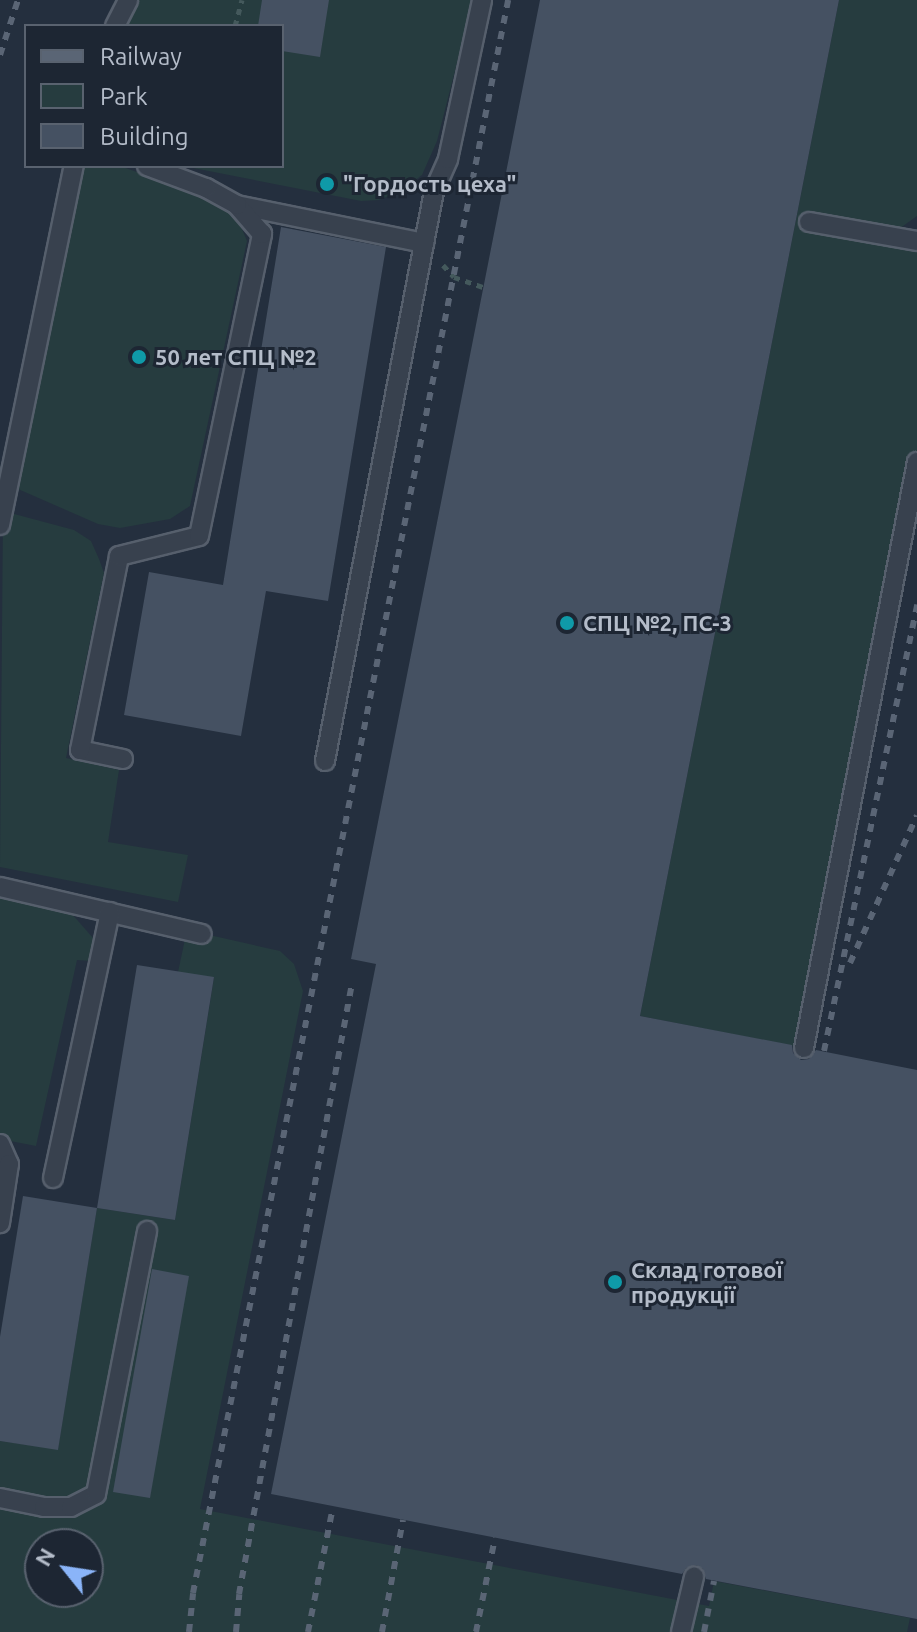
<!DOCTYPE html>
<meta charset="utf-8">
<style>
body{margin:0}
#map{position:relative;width:917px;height:1632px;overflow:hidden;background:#242f3e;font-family:Ubuntu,sans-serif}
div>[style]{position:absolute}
.green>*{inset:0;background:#263c3f}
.building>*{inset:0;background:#455162}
.path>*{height:5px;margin-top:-2.5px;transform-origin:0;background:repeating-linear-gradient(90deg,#44595c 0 6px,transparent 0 12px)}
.roads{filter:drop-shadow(2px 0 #565f6c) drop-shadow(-2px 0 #565f6c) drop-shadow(0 2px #565f6c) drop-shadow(0 -2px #565f6c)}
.lane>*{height:18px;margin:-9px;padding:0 9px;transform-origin:9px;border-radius:9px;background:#38414e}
.rail>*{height:6px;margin-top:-3px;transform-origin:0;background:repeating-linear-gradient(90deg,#5a6575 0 8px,transparent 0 16px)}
.dots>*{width:22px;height:22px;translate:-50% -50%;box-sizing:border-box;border:4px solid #1d2633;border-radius:50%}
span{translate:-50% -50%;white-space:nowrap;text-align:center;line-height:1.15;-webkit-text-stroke:6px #1d2633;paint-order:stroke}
.poi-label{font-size:22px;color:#b4bcc9;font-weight:700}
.left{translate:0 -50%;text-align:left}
.legend{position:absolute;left:24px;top:24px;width:260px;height:144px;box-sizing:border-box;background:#1d2633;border:2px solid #59626f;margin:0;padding:10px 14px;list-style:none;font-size:24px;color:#b4bcc9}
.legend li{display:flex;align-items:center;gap:16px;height:40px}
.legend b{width:40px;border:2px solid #59626f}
.north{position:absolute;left:24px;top:1528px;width:80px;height:80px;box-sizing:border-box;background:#1d2633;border:2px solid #59626f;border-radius:50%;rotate:300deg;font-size:22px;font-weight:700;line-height:32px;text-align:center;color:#b4bcc9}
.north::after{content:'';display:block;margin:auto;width:28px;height:36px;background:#8ab4f8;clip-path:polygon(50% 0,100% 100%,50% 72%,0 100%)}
</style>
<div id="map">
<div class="green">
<i style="clip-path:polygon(128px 0,473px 0,437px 141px,422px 175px,401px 191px,379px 200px,361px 201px,183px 166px,282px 166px,282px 26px,115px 26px)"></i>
<i style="clip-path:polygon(839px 0,917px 0,917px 216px,892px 234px,917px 241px,917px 462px,804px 1048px,640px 1016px)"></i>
<i style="clip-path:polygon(84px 166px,120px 166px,201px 195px,225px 208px,239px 222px,247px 241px,190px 506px,170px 519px,120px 528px,98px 524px,18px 489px)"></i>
<i style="clip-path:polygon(3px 511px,74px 530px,91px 541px,99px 559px,104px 573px,66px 758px,119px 770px,108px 842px,188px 855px,178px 902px,0 867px)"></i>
<i style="clip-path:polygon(0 898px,72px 914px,93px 938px,92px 961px,77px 960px,36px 1146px,0 1139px)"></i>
<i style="clip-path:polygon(evenodd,187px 930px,280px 951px,294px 964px,303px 991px,200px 1509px,709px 1606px,714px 1581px,910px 1618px,907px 1632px,0 1632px,0 1441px,58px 1449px,97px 1208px,175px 1220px,214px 978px,178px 972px,187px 930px,40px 1544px,88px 1544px,88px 1592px,40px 1592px,40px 1544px)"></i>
</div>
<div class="building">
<i style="clip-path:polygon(262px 0,329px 0,320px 57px,282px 51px,282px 26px,258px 26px)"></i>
<i style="clip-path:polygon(540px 0,839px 0,640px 1016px,792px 1045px,793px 1053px,801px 1060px,809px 1059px,816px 1050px,917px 1070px,917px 1619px,706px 1579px,703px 1569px,696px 1565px,686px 1568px,682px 1574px,271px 1494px,376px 964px,351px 959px)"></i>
<i style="clip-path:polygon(281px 227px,386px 247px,328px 601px,266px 591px,241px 736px,124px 715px,149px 572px,223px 585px)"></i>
<i style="clip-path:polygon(137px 965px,214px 977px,175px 1220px,97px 1208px)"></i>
<i style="clip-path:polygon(23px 1196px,97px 1208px,58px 1450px,0 1441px,0 1337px)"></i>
<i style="clip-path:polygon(152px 1269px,189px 1276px,150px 1498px,113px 1492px)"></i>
</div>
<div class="path">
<i style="left:235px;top:26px;width:27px;rotate:-75deg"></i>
<i style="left:443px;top:265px;width:16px;rotate:47deg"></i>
<i style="left:454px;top:277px;width:31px;rotate:19deg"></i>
</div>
<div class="roads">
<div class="lane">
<i style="left:115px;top:26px;width:29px;rotate:-63deg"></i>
<i style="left:237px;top:205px;width:191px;rotate:11.5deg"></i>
<i style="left:809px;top:222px;width:110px;rotate:10deg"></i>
<i style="left:0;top:525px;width:367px;rotate:-78.4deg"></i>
<i style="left:123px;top:759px;width:44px;rotate:-168.2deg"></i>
<i style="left:80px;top:750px;width:198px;rotate:-78.6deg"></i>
<i style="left:119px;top:556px;width:82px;rotate:-14deg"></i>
<i style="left:199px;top:536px;width:309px;rotate:-78.2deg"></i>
<i style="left:262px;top:234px;width:38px;rotate:-131deg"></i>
<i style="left:237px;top:205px;width:35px;rotate:-151deg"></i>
<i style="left:206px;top:188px;width:63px;rotate:-159.6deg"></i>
<i style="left:325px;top:761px;width:580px;rotate:-79.17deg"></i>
<i style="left:434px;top:191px;width:35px;rotate:-66deg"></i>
<i style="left:448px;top:159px;width:163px;rotate:-77.9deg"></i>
<i style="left:0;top:887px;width:207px;rotate:13.1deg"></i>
<i style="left:804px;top:1048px;width:597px;rotate:-79.09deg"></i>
<i style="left:0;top:1144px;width:22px;rotate:66deg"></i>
<i style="left:9px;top:1164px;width:60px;rotate:98.7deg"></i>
<i style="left:53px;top:1178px;width:272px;rotate:-77.9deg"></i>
<i style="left:0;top:1498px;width:45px;rotate:11.6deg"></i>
<i style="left:44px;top:1507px;width:27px"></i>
<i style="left:71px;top:1507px;width:28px;rotate:-27deg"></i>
<i style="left:96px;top:1494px;width:268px;rotate:-79deg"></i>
<i style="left:681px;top:1632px;width:57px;rotate:-76.7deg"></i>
</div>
</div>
<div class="rail">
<i style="left:0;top:55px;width:58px;rotate:-71.9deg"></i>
<i style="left:850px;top:963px;width:162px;rotate:-65.6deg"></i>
<i style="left:824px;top:1051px;width:456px;rotate:-78.2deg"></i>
<i style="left:189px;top:1632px;width:39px;rotate:-84deg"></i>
<i style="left:193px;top:1593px;width:1624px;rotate:-78.81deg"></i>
<i style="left:236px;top:1632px;width:38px;rotate:-85deg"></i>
<i style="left:239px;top:1594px;width:621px;rotate:-79.52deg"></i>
<i style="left:308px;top:1632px;width:127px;rotate:-78.7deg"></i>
<i style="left:382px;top:1632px;width:114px;rotate:-79.4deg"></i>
<i style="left:476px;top:1632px;width:96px;rotate:-78.6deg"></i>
<i style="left:704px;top:1632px;width:52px;rotate:-78.9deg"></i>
</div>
<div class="dots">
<i style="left:327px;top:184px;background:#0f9aa8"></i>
<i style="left:139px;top:357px;background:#0f9aa8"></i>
<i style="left:567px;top:623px;background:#0f9aa8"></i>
<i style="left:615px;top:1282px;background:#0f9aa8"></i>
</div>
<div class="poi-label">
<span class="left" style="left:343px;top:184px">"Гордость цеха"</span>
<span class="left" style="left:155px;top:357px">50 лет СПЦ №2</span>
<span class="left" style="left:583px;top:623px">СПЦ №2, ПС-3</span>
<span class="left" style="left:631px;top:1282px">Склад готової<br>продукції</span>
</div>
<ul class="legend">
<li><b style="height:10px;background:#5a6575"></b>Railway</li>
<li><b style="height:22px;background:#263c3f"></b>Park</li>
<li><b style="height:22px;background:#455162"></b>Building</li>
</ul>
<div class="north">N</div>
</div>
